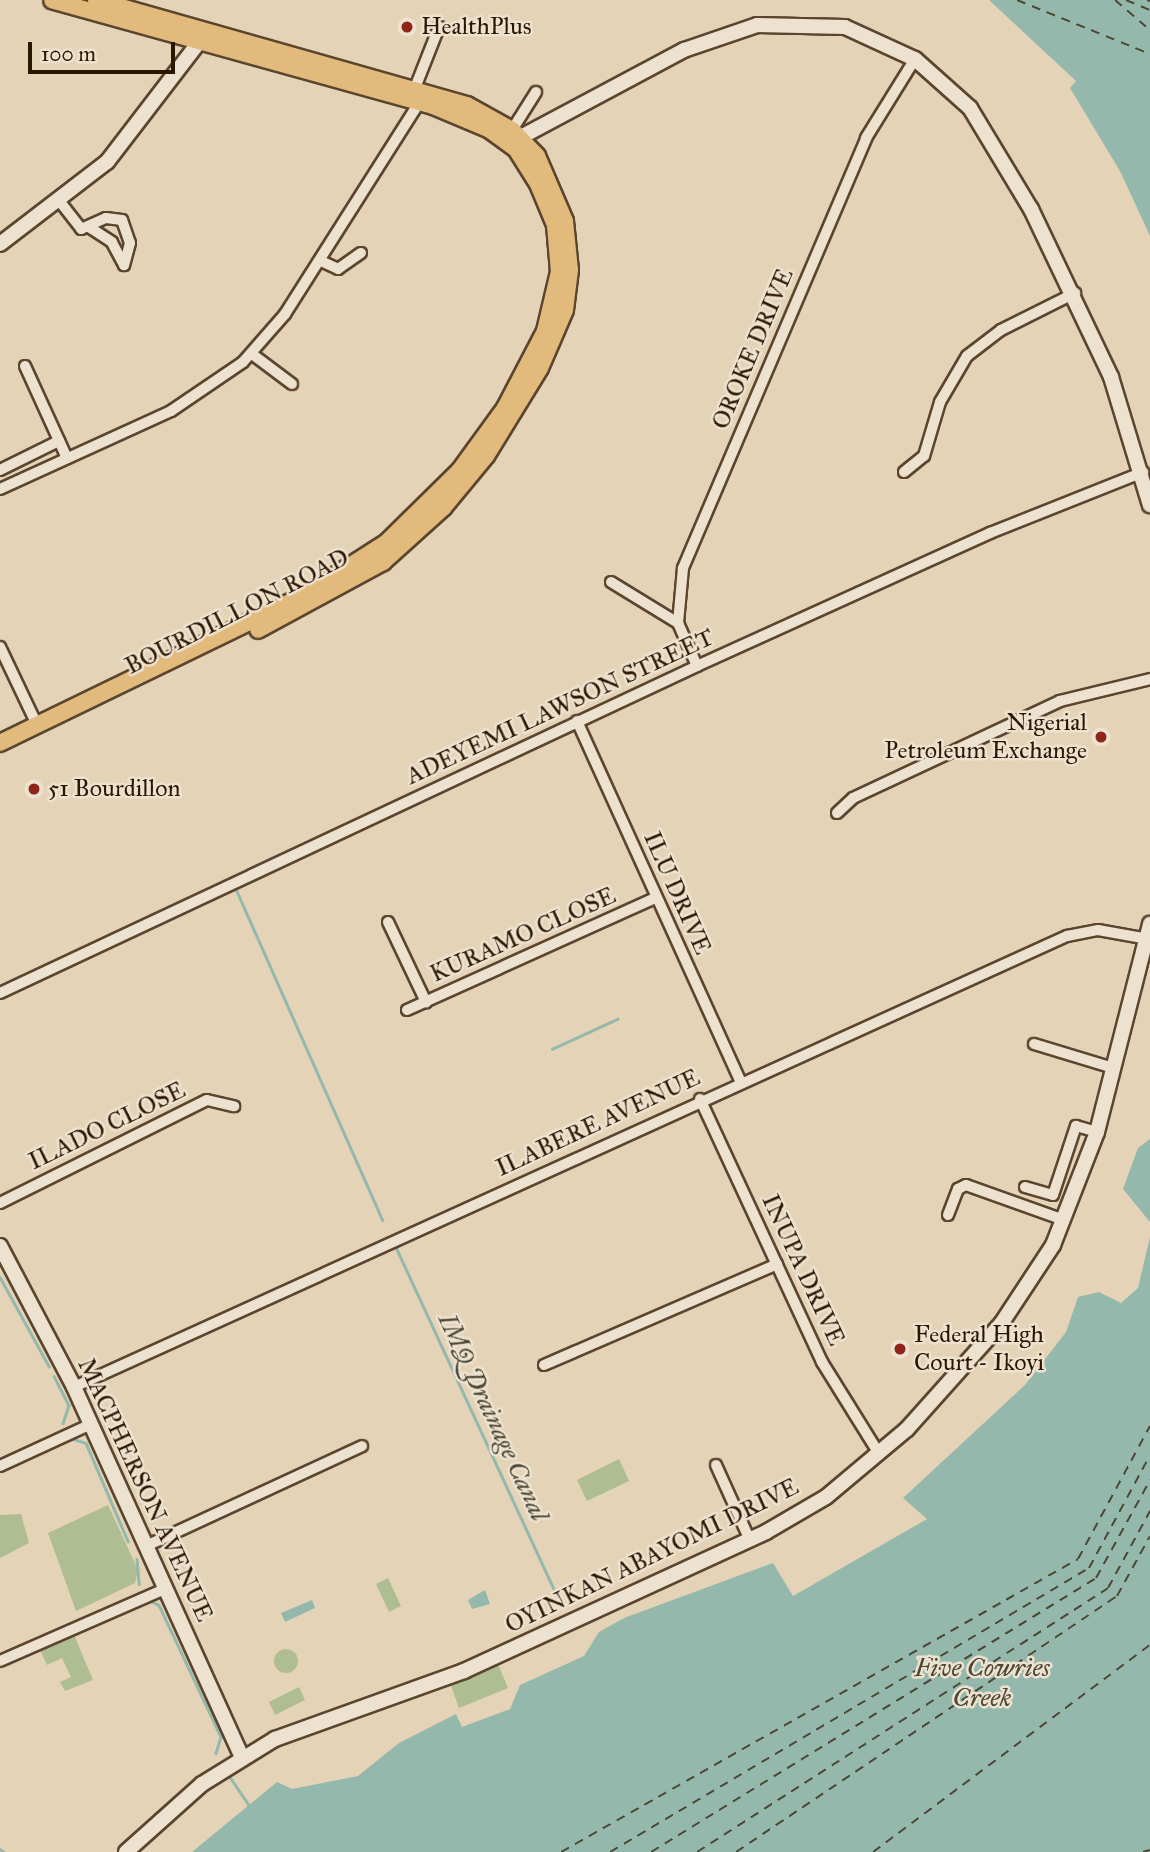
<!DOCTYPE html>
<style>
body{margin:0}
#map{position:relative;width:1150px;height:1852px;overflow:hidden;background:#e4d3b7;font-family:"IM FELL Great Primer",serif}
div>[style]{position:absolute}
.green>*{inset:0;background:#afbe92}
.round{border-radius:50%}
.water>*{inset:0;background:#95b8ac}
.stream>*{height:2.5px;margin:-1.25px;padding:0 1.25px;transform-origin:1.25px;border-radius:1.25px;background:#95b8ac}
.ferry>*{height:2px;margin-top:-1px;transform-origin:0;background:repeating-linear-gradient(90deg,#4c4734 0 9px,transparent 0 16px)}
.roads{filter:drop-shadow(2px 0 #5b452e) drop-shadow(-2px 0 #5b452e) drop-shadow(0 2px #5b452e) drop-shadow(0 -2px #5b452e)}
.street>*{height:10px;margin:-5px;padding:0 5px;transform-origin:5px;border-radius:5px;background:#ede2d0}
.secondary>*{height:14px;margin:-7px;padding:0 7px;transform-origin:7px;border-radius:7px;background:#ede2d0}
.primary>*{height:16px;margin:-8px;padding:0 8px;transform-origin:8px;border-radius:8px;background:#e2ba7c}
.dots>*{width:19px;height:19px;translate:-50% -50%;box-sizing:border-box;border:4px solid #ede2d0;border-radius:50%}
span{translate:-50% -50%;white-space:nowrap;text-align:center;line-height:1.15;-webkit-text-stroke:5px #ede2d0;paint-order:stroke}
.poi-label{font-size:24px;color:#2d1600}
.left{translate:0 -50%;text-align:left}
.right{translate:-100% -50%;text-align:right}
.street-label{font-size:24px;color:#2d1600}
.water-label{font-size:26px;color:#4c4734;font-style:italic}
.scale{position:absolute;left:28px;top:42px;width:147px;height:32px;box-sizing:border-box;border:4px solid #2d1600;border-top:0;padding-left:9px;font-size:21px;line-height:24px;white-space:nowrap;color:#2d1600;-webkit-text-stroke:5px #ede2d0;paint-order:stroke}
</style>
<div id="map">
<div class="green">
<i style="clip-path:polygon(619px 1459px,629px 1481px,587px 1501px,577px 1480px)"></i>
<i style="clip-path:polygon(108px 1505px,138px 1570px,135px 1583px,76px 1611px,48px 1533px)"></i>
<i style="clip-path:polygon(21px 1514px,29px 1543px,0 1558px,0 1515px)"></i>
<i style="clip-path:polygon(388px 1578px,401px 1606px,389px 1612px,376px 1584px)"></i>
<i style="clip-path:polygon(72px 1630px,93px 1680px,65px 1691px,60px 1682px,71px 1677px,62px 1658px,47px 1665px,38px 1646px)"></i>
<i class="round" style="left:274px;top:1649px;width:24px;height:24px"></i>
<i style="clip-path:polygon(498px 1664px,508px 1688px,459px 1708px,450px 1683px)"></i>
<i style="clip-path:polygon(299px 1687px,305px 1700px,275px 1715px,269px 1702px)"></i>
</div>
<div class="water">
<i style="clip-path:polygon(989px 0,1150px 0,1150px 236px,1120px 171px,1070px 88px,1076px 81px)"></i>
<i style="clip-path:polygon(1150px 1139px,1150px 1222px,1123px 1189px,1138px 1148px)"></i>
<i style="clip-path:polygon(1150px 1237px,1150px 1852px,192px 1852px,277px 1782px,292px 1789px,358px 1776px,399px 1743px,456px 1714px,462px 1727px,510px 1709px,520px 1685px,584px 1656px,599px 1632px,624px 1618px,773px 1563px,793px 1596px,927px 1519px,903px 1498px,1025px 1385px,1066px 1332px,1078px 1297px,1099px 1292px,1121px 1303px,1138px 1288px)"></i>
<i style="clip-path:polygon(485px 1590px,490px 1604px,472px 1609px,468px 1600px)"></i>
<i style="clip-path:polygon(312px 1600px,315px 1608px,285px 1622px,281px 1613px)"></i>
</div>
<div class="stream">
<i style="left:236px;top:889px;width:362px;rotate:66.1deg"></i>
<i style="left:552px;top:1049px;width:72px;rotate:-24.8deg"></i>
<i style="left:395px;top:1245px;width:398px;rotate:65.2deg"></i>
<i style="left:0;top:1277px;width:102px;rotate:61.2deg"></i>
<i style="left:54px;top:1376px;width:33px;rotate:63deg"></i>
<i style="left:69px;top:1405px;width:19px;rotate:108deg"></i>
<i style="left:70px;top:1438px;width:17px;rotate:17deg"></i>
<i style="left:86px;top:1443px;width:107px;rotate:66.8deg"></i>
<i style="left:137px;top:1559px;width:25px;rotate:85deg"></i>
<i style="left:149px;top:1600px;width:11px;rotate:27deg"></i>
<i style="left:159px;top:1605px;width:146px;rotate:64.8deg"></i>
<i style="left:221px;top:1737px;width:17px;rotate:107deg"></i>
<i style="left:228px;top:1774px;width:37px;rotate:56deg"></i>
<i style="left:0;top:1849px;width:5px;rotate:37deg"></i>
</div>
<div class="ferry">
<i style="left:1017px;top:0;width:144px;rotate:22.1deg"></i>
<i style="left:1115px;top:0;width:46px;rotate:40.6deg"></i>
<i style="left:1126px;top:0;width:26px;rotate:23deg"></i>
<i style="left:1147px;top:0;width:3px;rotate:18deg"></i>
<i style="left:561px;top:1852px;width:594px;rotate:-29.54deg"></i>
<i style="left:1078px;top:1559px;width:151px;rotate:-61.6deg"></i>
<i style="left:610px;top:1852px;width:557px;rotate:-30.66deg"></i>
<i style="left:1089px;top:1568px;width:128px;rotate:-61.6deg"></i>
<i style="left:651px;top:1852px;width:523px;rotate:-31.62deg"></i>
<i style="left:1096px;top:1578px;width:112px;rotate:-61.1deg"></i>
<i style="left:697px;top:1852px;width:488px;rotate:-32.7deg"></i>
<i style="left:1108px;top:1588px;width:88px;rotate:-61.4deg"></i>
<i style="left:736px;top:1852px;width:459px;rotate:-33.9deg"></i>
<i style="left:1117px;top:1596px;width:68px;rotate:-61.2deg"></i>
<i style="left:873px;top:1852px;width:346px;rotate:-36.8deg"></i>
<i style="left:1143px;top:1852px;width:7px;rotate:-16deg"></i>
</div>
<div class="roads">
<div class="street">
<i style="left:415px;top:88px;width:66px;rotate:-68.5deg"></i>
<i style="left:512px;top:130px;width:45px;rotate:-57.7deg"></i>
<i style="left:61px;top:203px;width:33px;rotate:52deg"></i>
<i style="left:81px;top:229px;width:27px;rotate:-24deg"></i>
<i style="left:106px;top:218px;width:16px;rotate:7deg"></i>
<i style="left:122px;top:220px;width:24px;rotate:71deg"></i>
<i style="left:130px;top:243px;width:23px;rotate:105deg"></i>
<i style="left:124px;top:265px;width:26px;rotate:-118deg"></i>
<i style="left:112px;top:242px;width:27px;rotate:-147deg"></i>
<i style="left:321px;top:261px;width:19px;rotate:25deg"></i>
<i style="left:338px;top:269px;width:28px;rotate:-35deg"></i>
<i style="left:252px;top:354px;width:50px;rotate:36.9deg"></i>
<i style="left:25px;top:366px;width:101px;rotate:65.5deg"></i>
<i style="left:0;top:470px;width:66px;rotate:-26.2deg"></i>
<i style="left:904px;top:472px;width:26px;rotate:-39deg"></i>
<i style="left:924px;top:456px;width:56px;rotate:-73.5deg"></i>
<i style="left:940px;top:402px;width:53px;rotate:-59.6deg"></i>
<i style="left:967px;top:356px;width:43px;rotate:-37.4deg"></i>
<i style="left:1001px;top:330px;width:83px;rotate:-26.6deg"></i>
<i style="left:0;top:489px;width:188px;rotate:-24.5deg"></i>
<i style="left:171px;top:411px;width:87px;rotate:-34.2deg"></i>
<i style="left:243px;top:362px;width:64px;rotate:-48.8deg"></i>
<i style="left:285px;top:314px;width:250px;rotate:-57.6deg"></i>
<i style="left:611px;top:582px;width:79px;rotate:31.5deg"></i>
<i style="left:0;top:647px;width:86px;rotate:64.6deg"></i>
<i style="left:697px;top:666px;width:47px;rotate:-113.8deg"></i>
<i style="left:678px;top:623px;width:55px;rotate:-84.8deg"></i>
<i style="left:683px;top:568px;width:467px;rotate:-66.9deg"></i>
<i style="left:866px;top:138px;width:93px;rotate:-58.2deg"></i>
<i style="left:577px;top:721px;width:394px;rotate:65.6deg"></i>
<i style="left:837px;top:813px;width:22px;rotate:-43deg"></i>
<i style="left:853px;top:798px;width:229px;rotate:-25.1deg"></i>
<i style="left:1060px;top:701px;width:93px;rotate:-13.7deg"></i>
<i style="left:388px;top:922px;width:89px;rotate:64.6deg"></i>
<i style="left:0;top:993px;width:770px;rotate:-25.13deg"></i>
<i style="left:697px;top:666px;width:322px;rotate:-24.4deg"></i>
<i style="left:990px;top:533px;width:165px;rotate:-21.7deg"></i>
<i style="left:407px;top:1010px;width:272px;rotate:-24.3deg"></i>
<i style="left:1034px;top:1044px;width:83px;rotate:16.9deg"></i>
<i style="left:700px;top:1099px;width:290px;rotate:65.1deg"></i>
<i style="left:822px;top:1362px;width:106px;rotate:58.1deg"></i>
<i style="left:1025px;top:1187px;width:29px;rotate:16deg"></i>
<i style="left:1053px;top:1195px;width:73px;rotate:-71.6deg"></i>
<i style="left:1076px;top:1126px;width:22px;rotate:16deg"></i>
<i style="left:0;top:1203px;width:231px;rotate:-26.5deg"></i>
<i style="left:207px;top:1100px;width:28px;rotate:13deg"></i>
<i style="left:948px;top:1215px;width:28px;rotate:-69deg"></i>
<i style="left:958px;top:1189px;width:9px;rotate:-27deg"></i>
<i style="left:966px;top:1185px;width:104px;rotate:19.7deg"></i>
<i style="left:544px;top:1365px;width:254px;rotate:-23.4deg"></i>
<i style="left:74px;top:1387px;width:1091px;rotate:-24.43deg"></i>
<i style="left:1067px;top:936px;width:32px;rotate:-11deg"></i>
<i style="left:1098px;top:930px;width:51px;rotate:10.2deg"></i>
<i style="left:716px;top:1465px;width:80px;rotate:65.7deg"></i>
<i style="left:0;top:1466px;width:98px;rotate:-24.7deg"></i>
<i style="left:146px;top:1546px;width:238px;rotate:-24.8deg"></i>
<i style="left:0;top:1661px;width:180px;rotate:-23.6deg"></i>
</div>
<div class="secondary">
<i style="left:521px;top:137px;width:185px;rotate:-28.1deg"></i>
<i style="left:684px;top:50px;width:77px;rotate:-18.9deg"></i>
<i style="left:757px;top:25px;width:88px;rotate:1.3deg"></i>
<i style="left:845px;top:27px;width:77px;rotate:24.6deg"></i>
<i style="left:915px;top:59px;width:74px;rotate:41.7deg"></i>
<i style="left:970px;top:108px;width:118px;rotate:58.9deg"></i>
<i style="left:1031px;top:209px;width:186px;rotate:64.5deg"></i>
<i style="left:1111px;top:377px;width:134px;rotate:73.1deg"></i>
<i style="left:0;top:244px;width:135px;rotate:-37.5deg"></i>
<i style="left:107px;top:162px;width:151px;rotate:-52.5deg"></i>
<i style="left:0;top:1246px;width:159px;rotate:62.3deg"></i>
<i style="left:74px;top:1387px;width:406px;rotate:65.6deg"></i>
<i style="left:126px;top:1852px;width:102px;rotate:-41.8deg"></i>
<i style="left:202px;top:1784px;width:86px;rotate:-31.7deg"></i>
<i style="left:275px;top:1739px;width:201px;rotate:-19.8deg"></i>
<i style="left:464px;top:1671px;width:332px;rotate:-24.7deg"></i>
<i style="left:766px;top:1532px;width:69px;rotate:-30.3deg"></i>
<i style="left:826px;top:1497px;width:106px;rotate:-40deg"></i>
<i style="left:907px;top:1429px;width:141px;rotate:-48.2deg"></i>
<i style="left:1001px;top:1324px;width:95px;rotate:-56.6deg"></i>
<i style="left:1053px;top:1245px;width:121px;rotate:-68.7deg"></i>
<i style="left:1097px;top:1132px;width:215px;rotate:-75.7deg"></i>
</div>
<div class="primary">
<i style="left:96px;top:0;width:386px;rotate:15.8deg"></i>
<i style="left:467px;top:105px;width:51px;rotate:29.1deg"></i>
<i style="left:512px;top:130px;width:36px;rotate:46deg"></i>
<i style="left:537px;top:156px;width:71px;rotate:66.7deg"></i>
<i style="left:565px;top:221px;width:49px;rotate:84.2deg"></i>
<i style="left:570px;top:270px;width:40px;rotate:97.1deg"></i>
<i style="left:565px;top:310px;width:63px;rotate:113.3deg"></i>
<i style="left:540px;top:368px;width:103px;rotate:121.5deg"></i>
<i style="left:486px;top:456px;width:67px;rotate:129.6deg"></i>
<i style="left:443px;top:508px;width:81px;rotate:138deg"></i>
<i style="left:383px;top:562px;width:142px;rotate:151.5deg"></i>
<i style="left:0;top:743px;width:337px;rotate:-25.9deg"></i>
<i style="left:303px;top:596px;width:100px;rotate:-32.7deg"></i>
<i style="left:387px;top:542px;width:103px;rotate:-44.6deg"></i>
<i style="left:460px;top:470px;width:77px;rotate:-54deg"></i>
<i style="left:505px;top:408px;width:87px;rotate:-62.5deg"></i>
<i style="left:545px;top:331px;width:61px;rotate:-76.7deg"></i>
<i style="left:559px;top:272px;width:47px;rotate:-94.9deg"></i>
<i style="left:555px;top:225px;width:44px;rotate:-112.5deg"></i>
<i style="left:538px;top:184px;width:41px;rotate:-122.2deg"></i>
<i style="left:516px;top:149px;width:32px;rotate:-144deg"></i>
<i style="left:490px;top:130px;width:62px;rotate:-157.2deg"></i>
<i style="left:433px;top:106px;width:395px;rotate:-164.5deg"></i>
</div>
</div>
<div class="dots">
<i style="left:407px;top:27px;background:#8f2418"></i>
<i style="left:1101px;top:737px;background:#8f2418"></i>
<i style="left:34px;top:789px;background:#8f2418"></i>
<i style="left:900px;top:1349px;background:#8f2418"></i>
</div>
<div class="poi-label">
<span class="left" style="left:421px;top:27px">HealthPlus</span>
<span class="right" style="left:1087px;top:737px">Nigerial<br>Petroleum Exchange</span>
<span class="left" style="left:48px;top:789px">51 Bourdillon</span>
<span class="left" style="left:914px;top:1349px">Federal High<br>Court - Ikoyi</span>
</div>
<div class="street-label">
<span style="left:753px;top:349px;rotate:-67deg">OROKE DRIVE</span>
<span style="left:237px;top:612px;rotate:-27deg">BOURDILLON ROAD</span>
<span style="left:560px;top:707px;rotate:-25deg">ADEYEMI LAWSON STREET</span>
<span style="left:677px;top:893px;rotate:66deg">ILU DRIVE</span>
<span style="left:523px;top:935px;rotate:-24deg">KURAMO CLOSE</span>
<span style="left:598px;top:1123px;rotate:-25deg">ILABERE AVENUE</span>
<span style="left:107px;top:1126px;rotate:-26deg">ILADO CLOSE</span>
<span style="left:803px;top:1270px;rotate:65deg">INUPA DRIVE</span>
<span style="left:145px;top:1490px;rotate:65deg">MACPHERSON AVENUE</span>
<span style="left:652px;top:1556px;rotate:-26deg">OYINKAN ABAYOMI DRIVE</span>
</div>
<div class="water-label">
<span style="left:493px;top:1417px;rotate:65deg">IMQ Drainage Canal</span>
<span style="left:982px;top:1683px">Five Cowries<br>Creek</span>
</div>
<div class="scale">100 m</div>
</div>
